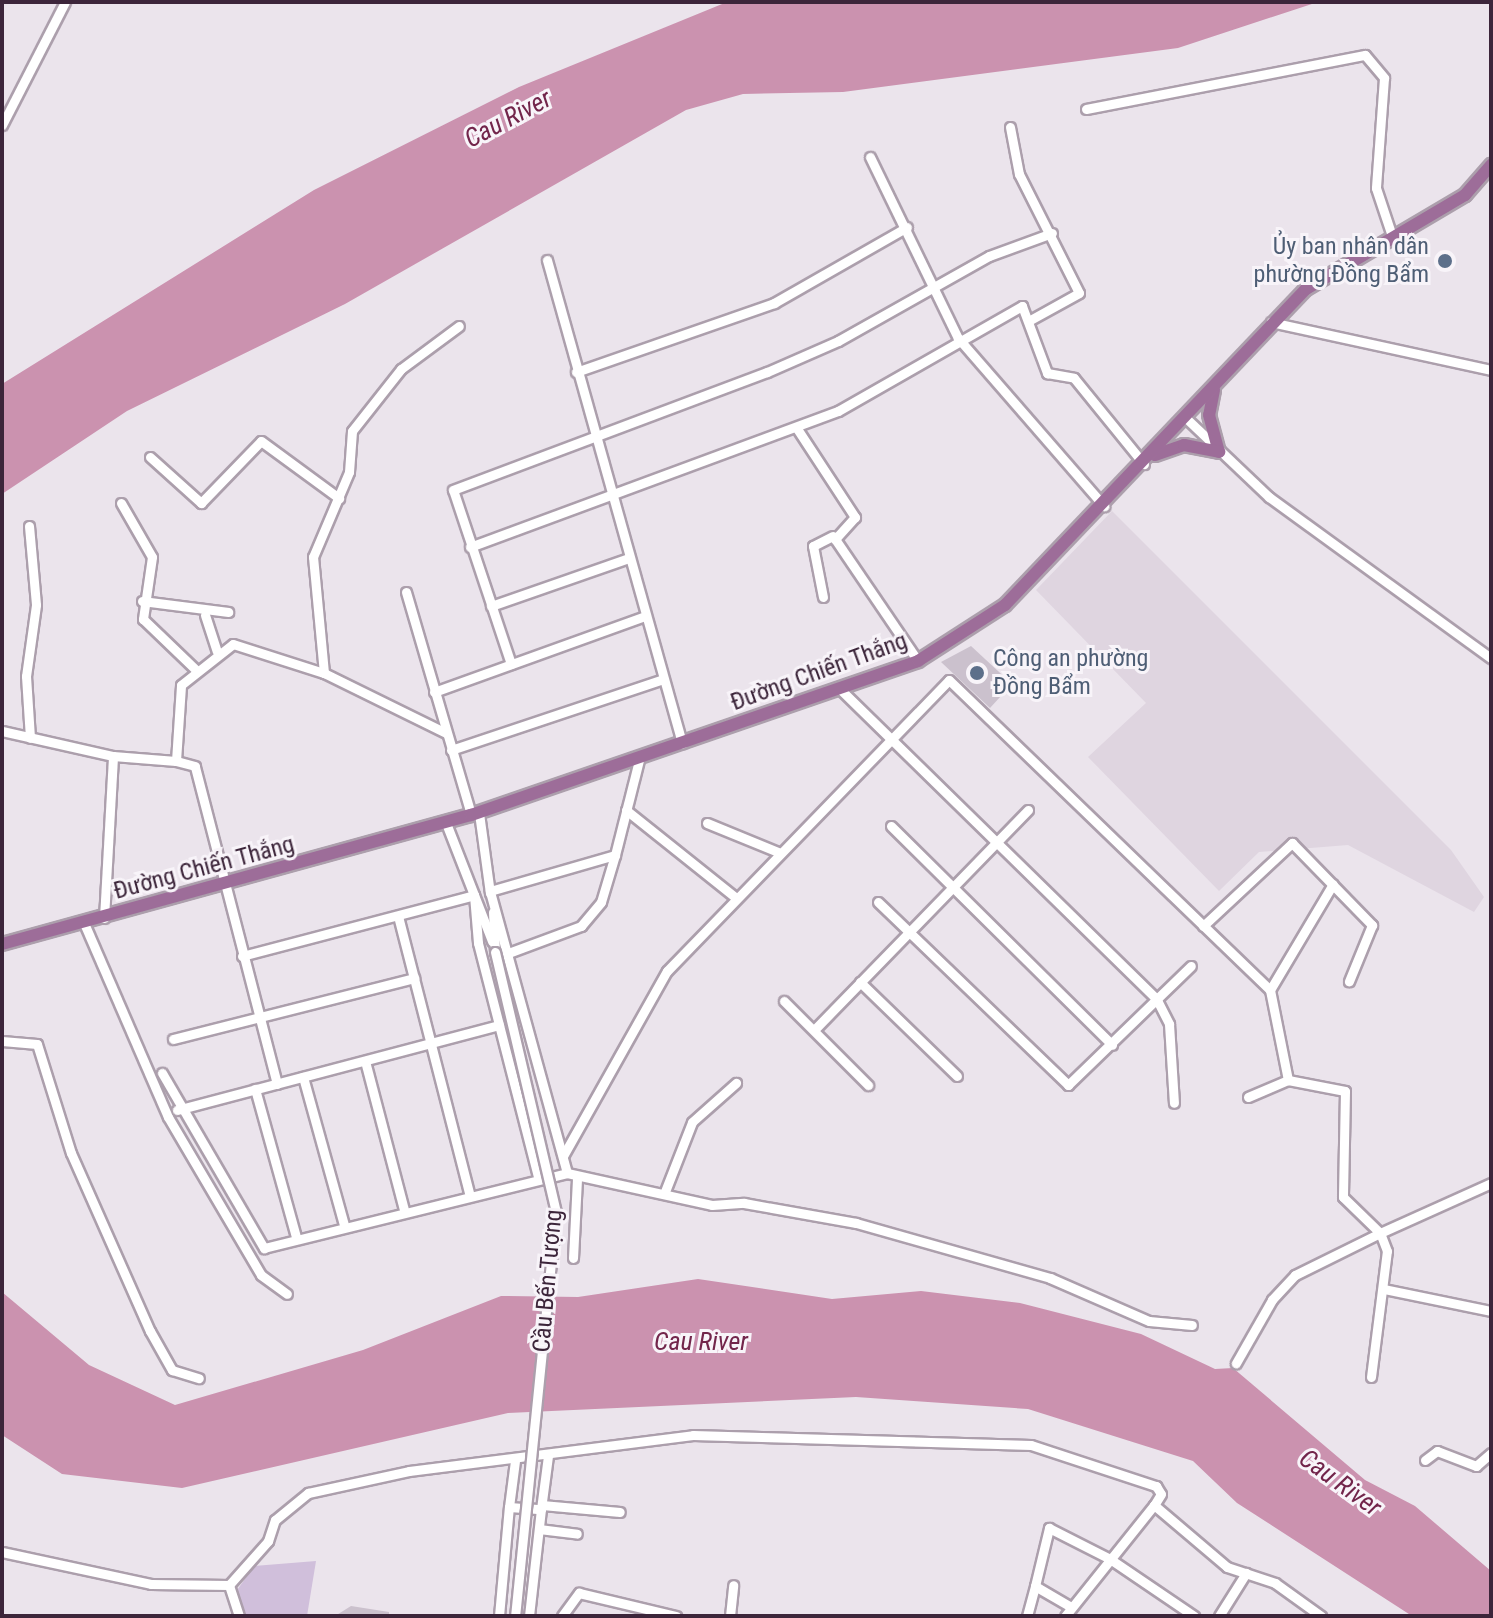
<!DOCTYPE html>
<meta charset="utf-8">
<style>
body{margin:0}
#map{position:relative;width:1493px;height:1618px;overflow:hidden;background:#ebe4ec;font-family:"Roboto Condensed",sans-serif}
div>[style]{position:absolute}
.built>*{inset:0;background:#dfd5e0}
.green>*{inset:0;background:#d0bfdb}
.water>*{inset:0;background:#cb92af}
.building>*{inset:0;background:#cbc1cd}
.roads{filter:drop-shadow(2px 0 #ac9fac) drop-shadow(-2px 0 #ac9fac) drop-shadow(0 2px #ac9fac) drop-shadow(0 -2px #ac9fac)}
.minor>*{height:9px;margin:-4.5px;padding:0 4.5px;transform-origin:4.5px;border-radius:4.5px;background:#fff}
.major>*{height:12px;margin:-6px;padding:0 6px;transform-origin:6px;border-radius:6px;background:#9d6d99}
.bridges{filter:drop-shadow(2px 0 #ac9fac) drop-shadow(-2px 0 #ac9fac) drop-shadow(0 2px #ac9fac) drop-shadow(0 -2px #ac9fac)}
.minor-bridge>*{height:9px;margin:-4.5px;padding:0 4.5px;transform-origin:4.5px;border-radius:4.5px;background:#fff}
.dots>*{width:22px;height:22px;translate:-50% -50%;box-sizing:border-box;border:4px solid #f8f4f9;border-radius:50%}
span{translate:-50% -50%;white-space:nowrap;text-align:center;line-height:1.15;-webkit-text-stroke:6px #f8f4f9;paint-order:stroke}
.service-label{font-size:24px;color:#4e5e75}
.right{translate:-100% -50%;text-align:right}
.left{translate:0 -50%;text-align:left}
.street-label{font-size:24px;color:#3c253a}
.water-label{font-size:26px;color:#72254b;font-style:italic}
.frame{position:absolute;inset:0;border:4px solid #3c253a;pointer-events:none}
</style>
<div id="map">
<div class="built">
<i style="clip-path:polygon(1112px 511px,1451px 850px,1484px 897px,1474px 912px,1348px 845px,1259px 852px,1219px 891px,1088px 757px,1146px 703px,1036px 590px)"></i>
</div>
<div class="green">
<i style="clip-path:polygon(316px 1561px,307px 1616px,245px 1616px,235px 1593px,254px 1566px)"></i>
</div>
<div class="water">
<i style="clip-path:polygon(727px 2px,1318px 2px,1178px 48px,843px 92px,743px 94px,686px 110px,345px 304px,127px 411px,2px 494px,2px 384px,314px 190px,519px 87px)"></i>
<i style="clip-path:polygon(698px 1279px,832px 1299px,921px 1291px,1020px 1303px,1141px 1334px,1215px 1369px,1233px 1368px,1365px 1480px,1415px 1506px,1491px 1571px,1491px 1616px,1412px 1616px,1237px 1503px,1193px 1461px,1028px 1409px,856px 1397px,508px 1413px,182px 1488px,62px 1474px,2px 1435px,2px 1292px,89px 1365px,175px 1405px,363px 1350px,501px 1296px,578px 1297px)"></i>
</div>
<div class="building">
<i style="clip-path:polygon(971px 646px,1012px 684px,990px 708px,941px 662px)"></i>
<i style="clip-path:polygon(351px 1606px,389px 1612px,389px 1616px,335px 1616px)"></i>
</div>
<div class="roads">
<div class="minor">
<i style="left:1086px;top:109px;width:284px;rotate:-11deg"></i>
<i style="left:1365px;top:55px;width:30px;rotate:50deg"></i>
<i style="left:1384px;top:78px;width:110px;rotate:94.2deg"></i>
<i style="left:1376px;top:188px;width:51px;rotate:71.6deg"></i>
<i style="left:2px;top:125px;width:138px;rotate:-62.9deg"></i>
<i style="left:1010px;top:127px;width:48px;rotate:79.2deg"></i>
<i style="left:1019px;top:174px;width:133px;rotate:63.2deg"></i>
<i style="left:1079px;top:293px;width:54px;rotate:151deg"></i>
<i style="left:870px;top:157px;width:201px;rotate:64.1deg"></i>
<i style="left:958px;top:338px;width:223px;rotate:49deg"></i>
<i style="left:547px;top:260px;width:502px;rotate:74.38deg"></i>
<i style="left:1271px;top:322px;width:225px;rotate:12.3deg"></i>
<i style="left:576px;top:372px;width:210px;rotate:-19.2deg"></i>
<i style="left:774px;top:303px;width:153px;rotate:-29.7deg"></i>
<i style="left:1187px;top:419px;width:113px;rotate:43.6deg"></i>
<i style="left:1269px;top:497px;width:274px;rotate:36deg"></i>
<i style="left:796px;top:427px;width:108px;rotate:56.8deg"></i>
<i style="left:855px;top:517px;width:30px;rotate:132deg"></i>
<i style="left:835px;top:539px;width:148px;rotate:55.8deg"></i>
<i style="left:150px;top:457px;width:69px;rotate:42deg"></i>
<i style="left:201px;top:503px;width:86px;rotate:-45.9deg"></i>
<i style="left:261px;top:441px;width:97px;rotate:36.2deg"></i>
<i style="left:121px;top:503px;width:62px;rotate:60.1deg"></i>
<i style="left:152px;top:557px;width:63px;rotate:98.3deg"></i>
<i style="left:143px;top:619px;width:74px;rotate:43.9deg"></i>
<i style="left:29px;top:526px;width:79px;rotate:84.9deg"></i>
<i style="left:36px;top:605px;width:72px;rotate:98deg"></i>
<i style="left:26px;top:676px;width:62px;rotate:86.3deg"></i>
<i style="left:470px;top:547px;width:392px;rotate:-20.3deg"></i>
<i style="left:838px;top:411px;width:212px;rotate:-29.7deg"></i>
<i style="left:1022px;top:306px;width:72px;rotate:69.5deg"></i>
<i style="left:1047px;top:373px;width:27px;rotate:10deg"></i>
<i style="left:1074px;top:378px;width:111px;rotate:50.9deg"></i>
<i style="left:406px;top:592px;width:232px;rotate:73.7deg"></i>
<i style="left:823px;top:597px;width:52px;rotate:-101.1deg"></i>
<i style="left:813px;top:546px;width:22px;rotate:-27deg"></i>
<i style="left:142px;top:601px;width:87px;rotate:7.3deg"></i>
<i style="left:491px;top:606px;width:146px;rotate:-19.2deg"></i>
<i style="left:205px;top:615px;width:38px;rotate:72deg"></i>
<i style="left:511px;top:664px;width:183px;rotate:-108.4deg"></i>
<i style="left:453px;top:490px;width:335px;rotate:-20.6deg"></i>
<i style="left:767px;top:372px;width:77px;rotate:-23.6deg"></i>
<i style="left:838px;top:341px;width:173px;rotate:-29.4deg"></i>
<i style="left:989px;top:256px;width:67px;rotate:-20.1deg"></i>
<i style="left:324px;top:673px;width:117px;rotate:-95.4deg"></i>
<i style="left:313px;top:557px;width:92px;rotate:-67deg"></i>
<i style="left:349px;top:472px;width:41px;rotate:-85.8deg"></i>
<i style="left:352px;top:431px;width:79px;rotate:-51.7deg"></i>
<i style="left:401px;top:369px;width:72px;rotate:-36.6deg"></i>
<i style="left:842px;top:691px;width:441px;rotate:44.4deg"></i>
<i style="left:1157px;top:1000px;width:27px;rotate:63deg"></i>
<i style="left:1169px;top:1024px;width:79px;rotate:86.4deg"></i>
<i style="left:434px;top:692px;width:224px;rotate:-19.8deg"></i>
<i style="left:2px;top:731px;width:114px;rotate:12.7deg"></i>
<i style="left:113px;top:756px;width:63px;rotate:4.5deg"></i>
<i style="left:451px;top:750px;width:224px;rotate:-18.5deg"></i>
<i style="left:626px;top:810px;width:139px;rotate:38.6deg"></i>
<i style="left:479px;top:813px;width:81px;rotate:82.2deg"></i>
<i style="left:446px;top:823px;width:127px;rotate:68.7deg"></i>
<i style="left:707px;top:823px;width:77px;rotate:22.2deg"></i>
<i style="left:891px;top:826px;width:311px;rotate:44.7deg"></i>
<i style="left:878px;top:902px;width:264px;rotate:43.9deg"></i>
<i style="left:1068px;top:1085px;width:171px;rotate:-44.1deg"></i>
<i style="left:493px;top:912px;width:40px;rotate:87.1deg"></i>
<i style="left:398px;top:916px;width:286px;rotate:75.6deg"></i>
<i style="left:104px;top:918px;width:162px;rotate:-86.8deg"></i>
<i style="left:84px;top:923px;width:211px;rotate:66.6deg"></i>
<i style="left:168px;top:1117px;width:183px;rotate:59.5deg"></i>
<i style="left:261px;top:1275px;width:32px;rotate:36deg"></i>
<i style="left:1203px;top:926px;width:122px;rotate:-43deg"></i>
<i style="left:1292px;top:843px;width:115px;rotate:45.7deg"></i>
<i style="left:1372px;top:925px;width:61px;rotate:112.3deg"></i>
<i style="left:511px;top:952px;width:75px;rotate:-20.4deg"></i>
<i style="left:581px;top:926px;width:31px;rotate:-50deg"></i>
<i style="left:601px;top:902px;width:49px;rotate:-73.4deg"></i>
<i style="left:242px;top:956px;width:240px;rotate:-14.7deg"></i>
<i style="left:474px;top:895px;width:48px;rotate:85.2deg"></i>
<i style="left:478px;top:943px;width:242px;rotate:75.6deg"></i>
<i style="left:860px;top:982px;width:135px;rotate:44.1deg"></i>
<i style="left:1270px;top:990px;width:123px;rotate:-59.3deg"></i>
<i style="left:784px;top:1001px;width:119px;rotate:45deg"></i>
<i style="left:814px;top:1030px;width:307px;rotate:-45.8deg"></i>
<i style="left:173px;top:1039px;width:249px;rotate:-14.2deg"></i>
<i style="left:2px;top:1041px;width:35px;rotate:5deg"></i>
<i style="left:37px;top:1044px;width:114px;rotate:72.7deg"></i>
<i style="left:71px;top:1153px;width:195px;rotate:66.1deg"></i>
<i style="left:150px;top:1331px;width:45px;rotate:60.6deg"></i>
<i style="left:172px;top:1370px;width:28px;rotate:17deg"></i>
<i style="left:365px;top:1061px;width:154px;rotate:75.3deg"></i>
<i style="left:162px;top:1073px;width:203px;rotate:59.8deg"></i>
<i style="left:264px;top:1248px;width:312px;rotate:-13.9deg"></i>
<i style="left:567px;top:1173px;width:148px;rotate:12.4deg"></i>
<i style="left:712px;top:1205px;width:32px;rotate:-4deg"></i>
<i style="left:744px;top:1203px;width:114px;rotate:10.1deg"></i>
<i style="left:856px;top:1223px;width:202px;rotate:15.8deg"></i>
<i style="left:1050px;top:1278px;width:108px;rotate:23.5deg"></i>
<i style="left:1149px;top:1321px;width:43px;rotate:5.3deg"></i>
<i style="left:303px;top:1077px;width:154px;rotate:74.5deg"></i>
<i style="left:277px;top:1084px;width:328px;rotate:-104.5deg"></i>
<i style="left:195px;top:766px;width:20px;rotate:-165deg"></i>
<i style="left:176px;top:761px;width:76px;rotate:-86.2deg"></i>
<i style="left:181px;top:685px;width:66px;rotate:-38.3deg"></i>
<i style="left:233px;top:644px;width:96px;rotate:17.7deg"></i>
<i style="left:324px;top:673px;width:136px;rotate:26.2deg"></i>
<i style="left:255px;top:1089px;width:154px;rotate:74.5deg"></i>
<i style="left:1248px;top:1097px;width:43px;rotate:-23deg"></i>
<i style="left:177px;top:1110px;width:333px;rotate:-14.8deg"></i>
<i style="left:563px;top:1156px;width:212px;rotate:-60.7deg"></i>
<i style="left:667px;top:971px;width:405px;rotate:-45.9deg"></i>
<i style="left:949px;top:680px;width:446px;rotate:44deg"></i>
<i style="left:1270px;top:990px;width:92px;rotate:78.7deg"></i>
<i style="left:1288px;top:1080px;width:58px;rotate:10.9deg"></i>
<i style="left:1345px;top:1091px;width:106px;rotate:91.1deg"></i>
<i style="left:1343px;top:1197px;width:52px;rotate:44.2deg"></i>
<i style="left:1380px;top:1233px;width:95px;rotate:153.7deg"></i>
<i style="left:1295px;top:1275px;width:34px;rotate:133deg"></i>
<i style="left:1272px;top:1300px;width:73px;rotate:119.7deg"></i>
<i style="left:567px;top:1173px;width:292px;rotate:-105.3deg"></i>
<i style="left:490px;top:891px;width:130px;rotate:-16.1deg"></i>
<i style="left:615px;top:855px;width:102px;rotate:-75.8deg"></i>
<i style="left:664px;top:1194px;width:77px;rotate:-68.7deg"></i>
<i style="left:692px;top:1122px;width:59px;rotate:-41.6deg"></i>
<i style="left:573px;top:1258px;width:80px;rotate:-87.1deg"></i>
<i style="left:1384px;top:1289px;width:109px;rotate:11.6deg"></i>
<i style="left:1371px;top:1377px;width:127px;rotate:-82.8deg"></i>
<i style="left:1387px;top:1251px;width:19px;rotate:-111deg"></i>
<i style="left:1380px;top:1233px;width:122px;rotate:-24.2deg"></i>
<i style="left:1425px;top:1460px;width:15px;rotate:-37deg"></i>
<i style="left:1437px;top:1451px;width:42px;rotate:21deg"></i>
<i style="left:1476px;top:1466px;width:20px;rotate:-41deg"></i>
<i style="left:542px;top:1505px;width:78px;rotate:5.1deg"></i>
<i style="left:1154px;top:1505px;width:96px;rotate:40.3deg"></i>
<i style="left:1227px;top:1567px;width:51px;rotate:18.4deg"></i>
<i style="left:1275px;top:1583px;width:57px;rotate:35.7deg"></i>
<i style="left:509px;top:1507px;width:46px;rotate:-82.6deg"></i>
<i style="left:541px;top:1509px;width:53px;rotate:-82.5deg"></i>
<i style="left:539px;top:1529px;width:38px;rotate:7deg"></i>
<i style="left:2px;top:1552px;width:152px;rotate:12.1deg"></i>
<i style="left:151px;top:1584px;width:78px;rotate:0.7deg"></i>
<i style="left:1035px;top:1586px;width:60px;rotate:-76.4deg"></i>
<i style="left:1049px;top:1528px;width:68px;rotate:26.9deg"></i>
<i style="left:1110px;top:1559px;width:102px;rotate:34.2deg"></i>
<i style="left:239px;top:1616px;width:33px;rotate:-108deg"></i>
<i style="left:229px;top:1585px;width:59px;rotate:-48.4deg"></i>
<i style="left:268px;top:1541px;width:22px;rotate:-72deg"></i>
<i style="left:275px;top:1520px;width:43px;rotate:-39.3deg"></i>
<i style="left:308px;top:1493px;width:103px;rotate:-12.3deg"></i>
<i style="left:409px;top:1471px;width:286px;rotate:-7.2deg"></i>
<i style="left:693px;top:1435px;width:338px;rotate:1.7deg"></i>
<i style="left:1031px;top:1445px;width:132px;rotate:18.2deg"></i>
<i style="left:1156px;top:1486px;width:9px;rotate:58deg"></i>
<i style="left:1161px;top:1494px;width:13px;rotate:122deg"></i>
<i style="left:1154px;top:1505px;width:142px;rotate:128.7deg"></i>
<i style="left:499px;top:1616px;width:109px;rotate:-84.8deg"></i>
<i style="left:509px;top:1507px;width:32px;rotate:4deg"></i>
<i style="left:541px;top:1509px;width:108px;rotate:96.4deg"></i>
<i style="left:562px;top:1616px;width:29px;rotate:-54deg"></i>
<i style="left:579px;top:1593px;width:100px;rotate:13.3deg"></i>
<i style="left:730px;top:1616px;width:31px;rotate:-84deg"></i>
<i style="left:1027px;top:1616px;width:31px;rotate:-75deg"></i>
<i style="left:1035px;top:1586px;width:42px;rotate:30.3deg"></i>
<i style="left:1219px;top:1616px;width:51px;rotate:-57.9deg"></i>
</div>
<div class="major">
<i style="left:1214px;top:390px;width:25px;rotate:101deg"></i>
<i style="left:1209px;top:415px;width:38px;rotate:75deg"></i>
<i style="left:1155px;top:455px;width:31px;rotate:-19deg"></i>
<i style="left:1184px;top:445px;width:36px;rotate:11deg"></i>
<i style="left:2px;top:944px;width:486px;rotate:-15.4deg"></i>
<i style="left:471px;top:815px;width:473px;rotate:-19deg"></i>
<i style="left:918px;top:661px;width:103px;rotate:-32.8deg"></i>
<i style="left:1005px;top:605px;width:436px;rotate:-46.4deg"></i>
<i style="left:1306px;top:289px;width:185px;rotate:-30.6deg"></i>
<i style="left:1465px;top:195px;width:40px;rotate:-49deg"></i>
</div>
</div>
<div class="bridges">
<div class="minor-bridge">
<i style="left:495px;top:952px;width:268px;rotate:76.8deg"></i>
<i style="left:556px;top:1213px;width:405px;rotate:95.8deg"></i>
</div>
</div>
<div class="dots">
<i style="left:1445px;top:261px;background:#5c6f8a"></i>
<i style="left:977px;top:673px;background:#5c6f8a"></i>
</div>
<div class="service-label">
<span class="right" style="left:1429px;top:261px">Ủy ban nhân dân<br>phường Đồng Bẩm</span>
<span class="left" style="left:993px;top:673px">Công an phường<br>Đồng Bẩm</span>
</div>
<div class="street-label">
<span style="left:819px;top:672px;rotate:-20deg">Đường Chiến Thắng</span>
<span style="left:204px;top:868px;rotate:-15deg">Đường Chiến Thắng</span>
<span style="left:548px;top:1281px;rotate:-85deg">Cầu Bến Tượng</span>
</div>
<div class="water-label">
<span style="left:508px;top:119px;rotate:-28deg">Cau River</span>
<span style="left:701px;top:1342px">Cau River</span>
<span style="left:1340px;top:1483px;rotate:36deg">Cau River</span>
</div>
<div class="frame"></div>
</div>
